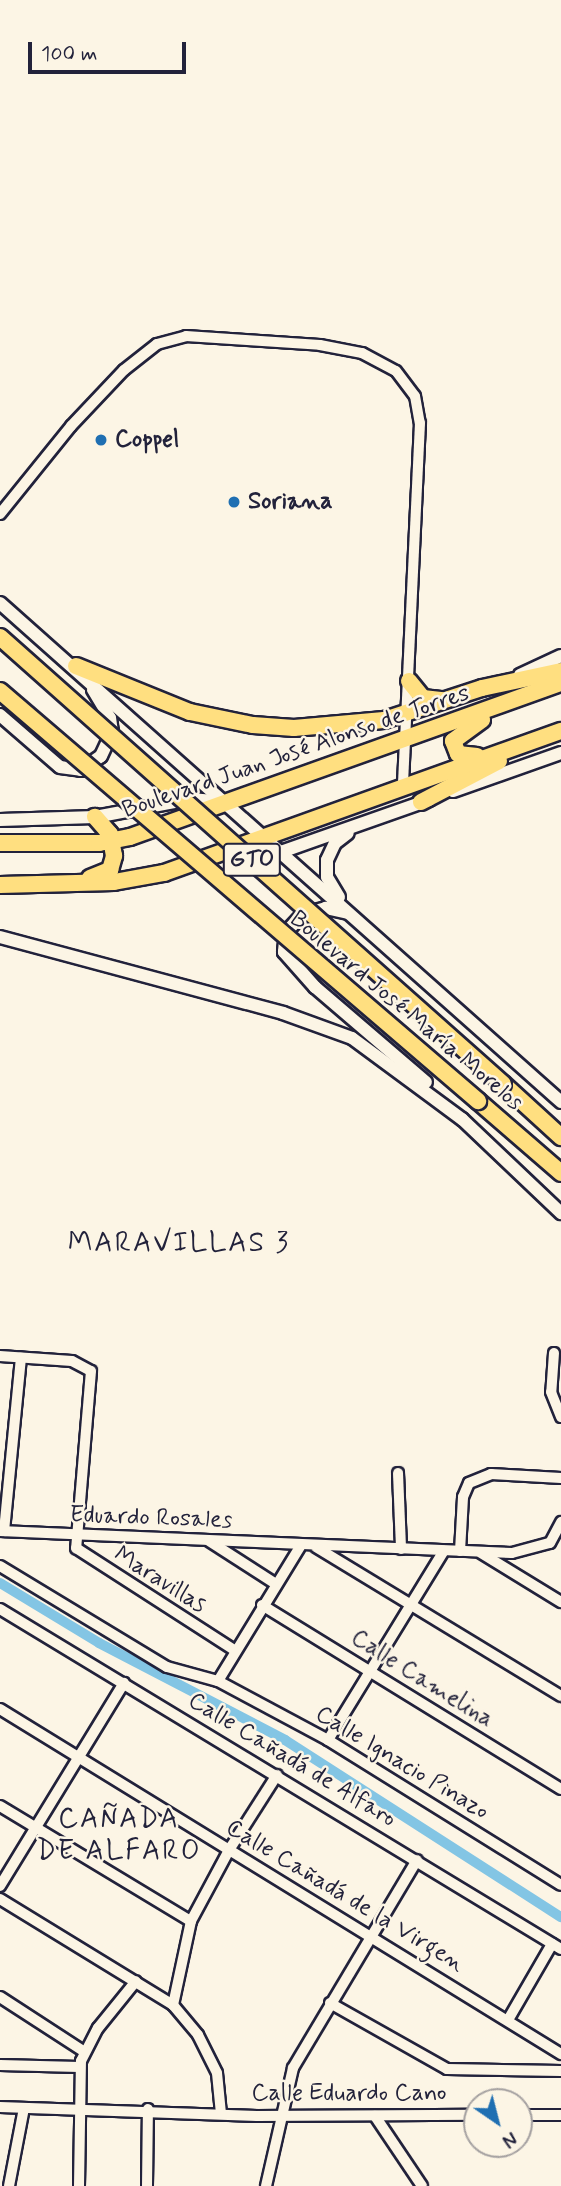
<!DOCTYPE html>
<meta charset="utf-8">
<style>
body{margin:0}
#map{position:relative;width:561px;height:2186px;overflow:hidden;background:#fcf5e5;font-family:Mynerve,sans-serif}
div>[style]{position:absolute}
.canal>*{height:10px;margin:-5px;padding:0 5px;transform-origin:5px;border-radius:5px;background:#83c5e4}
.roads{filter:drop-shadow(2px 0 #22223b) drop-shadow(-2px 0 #22223b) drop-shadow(0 2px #22223b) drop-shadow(0 -2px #22223b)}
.minor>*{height:10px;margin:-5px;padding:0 5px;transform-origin:5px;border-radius:5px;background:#fcf5e5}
.tertiary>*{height:12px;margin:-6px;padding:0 6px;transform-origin:6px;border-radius:6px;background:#fcf5e5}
.primary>*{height:16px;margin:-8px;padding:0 8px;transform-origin:8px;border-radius:8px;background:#ffdf80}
.bridges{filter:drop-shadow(2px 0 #22223b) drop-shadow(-2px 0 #22223b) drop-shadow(0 2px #22223b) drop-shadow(0 -2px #22223b)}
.primary-bridge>*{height:16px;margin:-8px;padding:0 8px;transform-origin:8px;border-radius:8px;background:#ffdf80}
.dots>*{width:19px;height:19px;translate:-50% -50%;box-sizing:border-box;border:4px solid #fcf5e5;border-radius:50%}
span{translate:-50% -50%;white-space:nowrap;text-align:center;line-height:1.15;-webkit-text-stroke:5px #fcf5e5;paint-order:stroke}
.shield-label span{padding:2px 5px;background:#fcf5e5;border:2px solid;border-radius:5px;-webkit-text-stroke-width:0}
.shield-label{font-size:23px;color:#22223b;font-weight:700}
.poi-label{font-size:24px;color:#22223b;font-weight:700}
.left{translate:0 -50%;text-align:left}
.street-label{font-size:24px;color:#22223b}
.quarter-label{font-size:28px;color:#22223b;letter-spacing:2px}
.north{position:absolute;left:463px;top:2088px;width:70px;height:70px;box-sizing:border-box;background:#fcf5e5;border:2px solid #a5a1a1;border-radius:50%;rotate:145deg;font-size:19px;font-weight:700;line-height:28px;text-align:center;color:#22223b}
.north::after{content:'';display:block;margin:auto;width:24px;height:32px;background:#1f6fb2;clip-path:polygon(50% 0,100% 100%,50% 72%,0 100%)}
.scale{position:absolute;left:28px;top:42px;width:158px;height:32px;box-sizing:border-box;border:4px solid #22223b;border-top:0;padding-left:9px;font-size:21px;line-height:24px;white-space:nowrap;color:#22223b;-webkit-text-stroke:5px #fcf5e5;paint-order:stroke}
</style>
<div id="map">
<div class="canal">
<i style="left:0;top:1583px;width:116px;rotate:31.2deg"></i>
<i style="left:99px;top:1643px;width:210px;rotate:27.5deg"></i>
<i style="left:285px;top:1740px;width:328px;rotate:32.7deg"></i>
</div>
<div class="roads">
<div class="minor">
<i style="left:0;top:514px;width:113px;rotate:-51.1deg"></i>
<i style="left:71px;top:426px;width:77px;rotate:-46.6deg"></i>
<i style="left:124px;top:370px;width:42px;rotate:-38.2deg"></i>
<i style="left:157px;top:344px;width:30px;rotate:-15deg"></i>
<i style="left:186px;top:336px;width:134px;rotate:3.8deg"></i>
<i style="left:320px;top:345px;width:43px;rotate:10.8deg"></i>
<i style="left:362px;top:353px;width:38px;rotate:28deg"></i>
<i style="left:396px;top:371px;width:31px;rotate:53deg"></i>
<i style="left:415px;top:396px;width:27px;rotate:80deg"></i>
<i style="left:420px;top:423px;width:363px;rotate:92.7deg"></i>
<i style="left:554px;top:1353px;width:39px;rotate:94deg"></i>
<i style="left:551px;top:1392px;width:27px;rotate:68deg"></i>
<i style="left:0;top:1356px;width:72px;rotate:4deg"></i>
<i style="left:72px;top:1361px;width:21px;rotate:28deg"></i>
<i style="left:91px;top:1371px;width:178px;rotate:94.8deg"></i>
<i style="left:76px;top:1548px;width:188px;rotate:32.8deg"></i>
<i style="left:398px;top:1473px;width:76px;rotate:87.7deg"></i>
<i style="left:0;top:1531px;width:512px;rotate:2.46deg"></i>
<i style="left:512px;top:1553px;width:39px;rotate:-15deg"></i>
<i style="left:550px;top:1543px;width:24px;rotate:-62deg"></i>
<i style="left:4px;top:1531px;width:174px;rotate:-84.4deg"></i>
<i style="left:209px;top:1541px;width:80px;rotate:32.7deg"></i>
<i style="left:316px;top:1547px;width:287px;rotate:31.3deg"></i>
<i style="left:460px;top:1551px;width:54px;rotate:-86.8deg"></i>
<i style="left:463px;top:1497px;width:15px;rotate:-67deg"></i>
<i style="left:469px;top:1483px;width:24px;rotate:-22deg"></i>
<i style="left:491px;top:1474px;width:70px;rotate:3.3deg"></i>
<i style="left:481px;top:1553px;width:94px;rotate:31.5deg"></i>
<i style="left:0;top:1566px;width:195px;rotate:31.2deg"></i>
<i style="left:167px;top:1667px;width:53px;rotate:15.4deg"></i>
<i style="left:218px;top:1681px;width:125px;rotate:28.2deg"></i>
<i style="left:328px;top:1740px;width:274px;rotate:31.9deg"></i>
<i style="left:262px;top:1605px;width:351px;rotate:31.6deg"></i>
<i style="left:0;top:1609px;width:656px;rotate:31.22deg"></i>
<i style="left:218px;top:1681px;width:159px;rotate:-58.6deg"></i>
<i style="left:0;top:1709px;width:659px;rotate:31.59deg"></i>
<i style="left:328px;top:1740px;width:222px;rotate:-58.5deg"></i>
<i style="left:0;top:1806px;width:223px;rotate:31.1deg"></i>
<i style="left:0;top:1886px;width:238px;rotate:-58.6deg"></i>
<i style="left:0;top:1899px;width:203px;rotate:31.5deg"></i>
<i style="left:173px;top:2005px;width:39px;rotate:50deg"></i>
<i style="left:198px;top:2035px;width:42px;rotate:63.4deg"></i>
<i style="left:217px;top:2073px;width:41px;rotate:84.4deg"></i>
<i style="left:0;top:1997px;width:99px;rotate:33deg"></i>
<i style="left:330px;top:2003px;width:134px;rotate:29.4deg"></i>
<i style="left:447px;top:2069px;width:114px;rotate:1deg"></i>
<i style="left:173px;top:2005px;width:86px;rotate:-77.9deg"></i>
<i style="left:191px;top:1921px;width:81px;rotate:-61.8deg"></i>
<i style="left:229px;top:1850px;width:89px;rotate:-57.4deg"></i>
<i style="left:508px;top:2020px;width:88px;rotate:-59.9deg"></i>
<i style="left:0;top:2065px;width:79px;rotate:1.5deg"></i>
<i style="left:0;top:2107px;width:257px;rotate:2deg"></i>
<i style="left:257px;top:2116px;width:220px;rotate:-0.3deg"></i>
<i style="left:519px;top:2115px;width:42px"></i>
<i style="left:375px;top:2116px;width:84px;rotate:56.1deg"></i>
<i style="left:9px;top:2186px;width:79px;rotate:-79.1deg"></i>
<i style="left:79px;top:2186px;width:125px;rotate:-89.1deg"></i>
<i style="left:81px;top:2061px;width:37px;rotate:-63deg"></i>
<i style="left:98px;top:2028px;width:60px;rotate:-51deg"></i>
<i style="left:147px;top:2186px;width:77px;rotate:-89.3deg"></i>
<i style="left:266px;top:2186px;width:121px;rotate:-77.1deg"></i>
<i style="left:293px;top:2068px;width:242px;rotate:-59.2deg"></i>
</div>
<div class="tertiary">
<i style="left:0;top:603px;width:751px;rotate:41.65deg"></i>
<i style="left:520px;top:675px;width:45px;rotate:-24.9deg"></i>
<i style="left:0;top:715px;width:79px;rotate:40.9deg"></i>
<i style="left:60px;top:767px;width:21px;rotate:8deg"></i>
<i style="left:81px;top:770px;width:24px;rotate:-35deg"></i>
<i style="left:101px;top:756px;width:26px;rotate:-65deg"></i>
<i style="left:112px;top:732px;width:14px;rotate:-98deg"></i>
<i style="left:110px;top:718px;width:33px;rotate:-121deg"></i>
<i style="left:453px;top:791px;width:114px;rotate:-19.4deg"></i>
<i style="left:0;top:820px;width:95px;rotate:-1.8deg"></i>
<i style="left:95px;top:817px;width:98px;rotate:-10.6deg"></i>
<i style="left:191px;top:799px;width:34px;rotate:5deg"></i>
<i style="left:281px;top:852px;width:157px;rotate:-19.4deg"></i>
<i style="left:339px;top:897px;width:23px;rotate:-121deg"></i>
<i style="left:327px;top:877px;width:17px;rotate:-90deg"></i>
<i style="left:327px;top:860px;width:19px;rotate:-65deg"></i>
<i style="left:335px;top:843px;width:16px;rotate:-38deg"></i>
<i style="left:348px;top:913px;width:23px;rotate:-167deg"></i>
<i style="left:326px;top:908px;width:24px;rotate:165deg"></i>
<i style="left:303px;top:914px;width:25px;rotate:133deg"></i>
<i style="left:286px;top:932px;width:20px;rotate:96deg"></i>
<i style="left:284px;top:952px;width:47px;rotate:48.5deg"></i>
<i style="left:315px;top:987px;width:146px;rotate:40.6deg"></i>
<i style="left:0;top:937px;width:293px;rotate:15deg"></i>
<i style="left:283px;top:1013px;width:73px;rotate:19.9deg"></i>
<i style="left:352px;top:1038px;width:137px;rotate:36.4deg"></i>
<i style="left:462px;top:1119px;width:137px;rotate:43.5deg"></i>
</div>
<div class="primary">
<i style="left:76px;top:666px;width:123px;rotate:22deg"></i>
<i style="left:190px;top:712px;width:64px;rotate:11.7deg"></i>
<i style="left:253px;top:725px;width:41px;rotate:4.2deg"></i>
<i style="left:294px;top:728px;width:90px;rotate:-5.1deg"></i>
<i style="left:384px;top:720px;width:103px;rotate:-18.1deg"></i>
<i style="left:482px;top:688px;width:81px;rotate:-12.1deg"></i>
<i style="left:409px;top:681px;width:22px;rotate:51deg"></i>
<i style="left:423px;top:698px;width:20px;rotate:6deg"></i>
<i style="left:477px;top:756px;width:19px;rotate:-174deg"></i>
<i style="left:458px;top:754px;width:14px;rotate:-111deg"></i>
<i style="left:453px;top:741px;width:36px;rotate:-36deg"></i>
<i style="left:421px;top:802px;width:88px;rotate:-27.7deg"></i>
<i style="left:0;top:843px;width:99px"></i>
<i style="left:99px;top:843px;width:32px;rotate:-11deg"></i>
<i style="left:130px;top:837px;width:458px;rotate:-19.7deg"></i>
<i style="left:90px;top:878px;width:22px;rotate:-22deg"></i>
<i style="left:110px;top:870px;width:15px;rotate:-74deg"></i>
<i style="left:114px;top:856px;width:22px;rotate:-100deg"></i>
<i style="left:110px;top:834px;width:23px;rotate:-131deg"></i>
<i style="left:0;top:885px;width:114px;rotate:-1.5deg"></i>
<i style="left:114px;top:882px;width:51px;rotate:-10.2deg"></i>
<i style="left:164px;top:873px;width:422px;rotate:-19.7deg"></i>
<i style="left:503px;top:1084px;width:79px;rotate:42.4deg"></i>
<i style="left:478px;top:1101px;width:110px;rotate:40.9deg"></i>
</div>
</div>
<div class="bridges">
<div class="primary-bridge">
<i style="left:0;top:637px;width:673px;rotate:41.63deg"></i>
<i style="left:0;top:691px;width:630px;rotate:40.62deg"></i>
</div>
</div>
<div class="dots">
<i style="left:101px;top:440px;background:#1f6fb2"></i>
<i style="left:234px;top:502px;background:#1f6fb2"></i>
</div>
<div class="shield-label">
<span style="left:252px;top:860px">GTO</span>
</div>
<div class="poi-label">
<span class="left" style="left:115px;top:440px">Coppel</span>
<span class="left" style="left:248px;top:502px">Soriana</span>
</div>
<div class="street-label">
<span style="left:296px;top:752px;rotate:-19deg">Boulevard Juan José Alonso de Torres</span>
<span style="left:406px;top:1011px;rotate:40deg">Boulevard José María Morelos</span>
<span style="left:151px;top:1518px;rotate:2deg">Eduardo Rosales</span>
<span style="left:160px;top:1580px;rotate:32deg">Maravillas</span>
<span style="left:422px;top:1679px;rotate:32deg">Calle Camelina</span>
<span style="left:292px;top:1760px;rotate:31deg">Calle Cañadá de Alfaro</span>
<span style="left:402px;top:1763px;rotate:31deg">Calle Ignacio Pinazo</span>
<span style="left:345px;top:1896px;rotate:31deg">Calle Cañadá de la Virgen</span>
<span style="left:349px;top:2094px">Calle Eduardo Cano</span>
</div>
<div class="quarter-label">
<span style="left:179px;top:1244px">MARAVILLAS 3</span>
<span style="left:119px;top:1836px">CAÑADA<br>DE ALFARO</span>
</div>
<div class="north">N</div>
<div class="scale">100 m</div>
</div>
